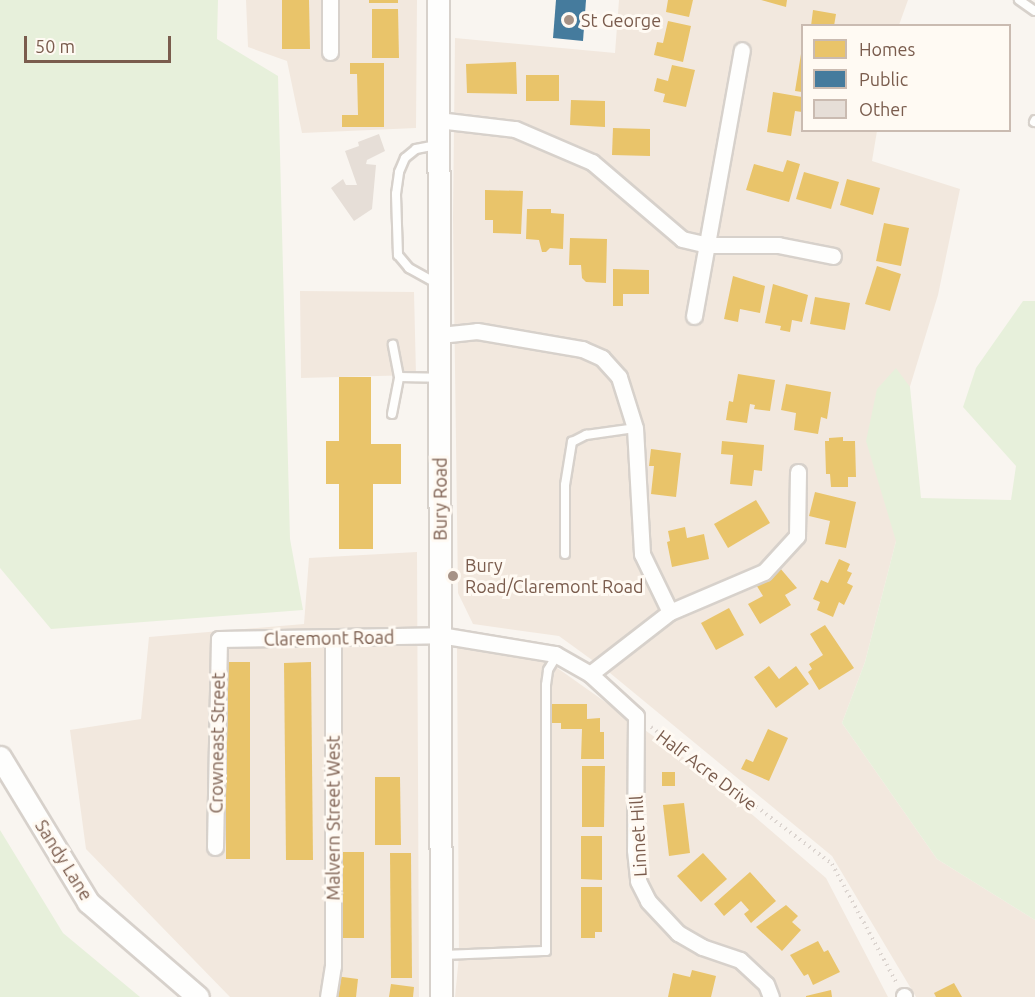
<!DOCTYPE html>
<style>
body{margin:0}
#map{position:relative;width:1035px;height:997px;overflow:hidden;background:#f9f5f0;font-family:Ubuntu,sans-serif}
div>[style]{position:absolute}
.residential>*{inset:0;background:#f2e8de}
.green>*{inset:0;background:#e7f0db}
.homes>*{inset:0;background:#e9c46a}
.public>*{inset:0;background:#457b9d}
.building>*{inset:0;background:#e6ded7}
.path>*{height:4px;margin-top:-2px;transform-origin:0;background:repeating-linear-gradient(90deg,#dcd5d0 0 1.5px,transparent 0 6px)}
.roads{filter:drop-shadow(2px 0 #d7d1cb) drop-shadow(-2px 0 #d7d1cb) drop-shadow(0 2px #d7d1cb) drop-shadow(0 -2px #d7d1cb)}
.service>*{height:8px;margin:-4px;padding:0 4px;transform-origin:4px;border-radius:4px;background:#fefefd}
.minor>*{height:15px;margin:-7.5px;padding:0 7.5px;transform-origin:7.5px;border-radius:7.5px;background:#fefefd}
.secondary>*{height:21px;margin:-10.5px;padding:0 10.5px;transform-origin:10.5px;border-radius:10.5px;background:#fefefd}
.dots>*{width:16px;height:16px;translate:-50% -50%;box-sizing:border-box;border:3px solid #fffaf3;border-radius:50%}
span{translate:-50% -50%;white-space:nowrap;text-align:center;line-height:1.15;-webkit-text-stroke:6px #fffaf3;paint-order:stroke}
.poi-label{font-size:18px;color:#7a5c4d}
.left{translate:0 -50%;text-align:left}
.street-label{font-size:18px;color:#7a5c4d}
.legend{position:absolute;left:801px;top:24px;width:210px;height:108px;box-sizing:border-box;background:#fffaf3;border:2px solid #cabbb1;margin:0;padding:8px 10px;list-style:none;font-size:18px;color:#7a5c4d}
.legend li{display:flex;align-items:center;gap:12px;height:30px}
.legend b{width:30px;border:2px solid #cabbb1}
.scale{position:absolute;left:24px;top:36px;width:147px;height:27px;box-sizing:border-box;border:3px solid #7a5c4d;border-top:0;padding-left:8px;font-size:18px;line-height:21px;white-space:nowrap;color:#7a5c4d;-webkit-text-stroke:4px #fffaf3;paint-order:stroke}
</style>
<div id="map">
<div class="residential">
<i style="clip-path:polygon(246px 0,417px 0,416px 128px,302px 133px,287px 61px,248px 47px)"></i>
<i style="clip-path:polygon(619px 0,908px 0,899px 25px,802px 26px,802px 130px,877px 131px,872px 161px,960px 189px,938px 295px,904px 406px,896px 541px,865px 662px,842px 723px,937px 859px,1035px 920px,1035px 997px,916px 997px,832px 856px,610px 673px,559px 636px,473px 624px,458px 593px,453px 218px,455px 38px,615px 53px)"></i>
<i style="clip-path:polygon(300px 291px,414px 292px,416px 375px,301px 378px)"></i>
<i style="clip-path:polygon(417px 552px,419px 997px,230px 997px,86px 849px,70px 730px,141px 719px,149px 637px,304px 624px,309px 558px)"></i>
<i style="clip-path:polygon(457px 647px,539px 655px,697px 767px,826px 878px,888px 997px,455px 997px,459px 956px)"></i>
</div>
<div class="green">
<i style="clip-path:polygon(0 0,218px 0,217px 39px,278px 76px,290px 539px,303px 610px,51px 629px,0 568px)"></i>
<i style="clip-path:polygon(1023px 301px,1035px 301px,1035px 920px,937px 859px,842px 723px,865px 662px,896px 541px,866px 441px,877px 389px,896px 368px,910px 387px,921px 498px,1011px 500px,1016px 466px,963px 407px,976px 368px)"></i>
<i style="clip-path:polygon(0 830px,63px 933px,140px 997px,0 997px)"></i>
</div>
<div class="homes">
<i style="clip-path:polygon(282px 0,309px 0,310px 49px,282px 49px)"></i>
<i style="clip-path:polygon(369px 0,398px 0,398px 3px,369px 3px)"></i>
<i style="clip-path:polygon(668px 0,693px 0,689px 17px,666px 12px)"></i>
<i style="clip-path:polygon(761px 0,787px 0,786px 7px)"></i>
<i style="clip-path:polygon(372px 9px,398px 9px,399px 58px,372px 58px)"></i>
<i style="clip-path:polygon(813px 10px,836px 14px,834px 26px,811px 26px)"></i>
<i style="clip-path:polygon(668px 21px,691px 26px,683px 62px,654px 55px,657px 42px,663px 43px)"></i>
<i style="clip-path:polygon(801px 54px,802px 54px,802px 92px,795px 91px)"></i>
<i style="clip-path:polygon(516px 62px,517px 94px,467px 93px,466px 64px)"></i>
<i style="clip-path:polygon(350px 63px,384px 63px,384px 127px,342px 127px,342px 115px,358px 115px,357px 74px,350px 74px)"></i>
<i style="clip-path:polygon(672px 65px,695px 70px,686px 107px,663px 102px,665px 94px,654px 91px,657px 78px,668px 81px)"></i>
<i style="clip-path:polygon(526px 75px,559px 75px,559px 101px,526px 101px)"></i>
<i style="clip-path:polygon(773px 92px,802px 97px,802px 112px,795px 111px,791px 136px,767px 132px)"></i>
<i style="clip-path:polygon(571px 100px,605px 101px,605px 127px,570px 125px)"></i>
<i style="clip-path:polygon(613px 128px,650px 129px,650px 156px,612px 155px)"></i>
<i style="clip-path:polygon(787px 160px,800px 164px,789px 202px,746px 190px,754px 164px,783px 172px)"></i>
<i style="clip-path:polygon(804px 172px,839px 182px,831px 209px,796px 199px)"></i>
<i style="clip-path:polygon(847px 179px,880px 188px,873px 215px,840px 205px)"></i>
<i style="clip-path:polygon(485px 190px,523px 191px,521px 234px,493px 233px,493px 220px,485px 220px)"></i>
<i style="clip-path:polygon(527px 209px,551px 209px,551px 213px,564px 214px,563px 249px,550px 248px,546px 252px,542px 252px,539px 240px,526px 239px)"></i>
<i style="clip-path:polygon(884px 223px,909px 228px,901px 266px,876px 261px)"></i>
<i style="clip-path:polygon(570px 238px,607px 239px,606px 283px,586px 282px,582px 278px,581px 265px,569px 265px)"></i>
<i style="clip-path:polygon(877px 266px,901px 274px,890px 311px,865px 304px)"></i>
<i style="clip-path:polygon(613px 269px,649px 270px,649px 294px,623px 294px,623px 306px,613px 306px)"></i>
<i style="clip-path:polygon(733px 276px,765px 286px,760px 313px,740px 309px,738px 322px,724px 319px)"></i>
<i style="clip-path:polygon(773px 284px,808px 295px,802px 322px,792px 320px,790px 332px,780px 330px,781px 326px,765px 323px)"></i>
<i style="clip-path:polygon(815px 297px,850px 303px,845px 330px,810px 324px)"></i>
<i style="clip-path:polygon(738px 374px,775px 380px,770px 411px,754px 409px,755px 405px,750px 404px,747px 423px,726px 420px,729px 401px,733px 402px)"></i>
<i style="clip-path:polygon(339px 377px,371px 377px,371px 444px,401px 444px,401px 484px,373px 484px,373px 549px,339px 549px,339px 484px,326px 484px,326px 441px,339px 441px)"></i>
<i style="clip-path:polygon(786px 384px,831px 392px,827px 419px,821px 417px,818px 434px,794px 430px,796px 413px,781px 410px)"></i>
<i style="clip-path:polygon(843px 437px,843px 441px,855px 441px,856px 477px,848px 477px,848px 487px,831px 487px,830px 474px,826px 474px,825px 441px,829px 441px,829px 438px)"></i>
<i style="clip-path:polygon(722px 441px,764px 445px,762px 471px,754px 470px,752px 486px,730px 484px,733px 455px,721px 454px)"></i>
<i style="clip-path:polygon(651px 449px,681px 453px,676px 497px,651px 494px,654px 466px,649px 466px)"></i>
<i style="clip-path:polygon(815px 492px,856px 502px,846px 548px,825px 544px,830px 521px,809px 516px)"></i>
<i style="clip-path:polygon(756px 500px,770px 523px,728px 548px,714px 524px)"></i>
<i style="clip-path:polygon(685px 527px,687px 538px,704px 534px,709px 559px,672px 567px,667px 542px,670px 541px,668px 531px)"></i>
<i style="clip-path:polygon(839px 559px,850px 564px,847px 571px,852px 573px,847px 583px,853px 586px,844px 605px,839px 602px,833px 617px,817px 610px,820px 602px,813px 599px,821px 580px,828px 583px)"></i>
<i style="clip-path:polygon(780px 568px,797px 588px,785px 595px,791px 605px,760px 624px,748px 604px,763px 596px,755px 583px)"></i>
<i style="clip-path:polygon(729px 608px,744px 635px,716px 650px,701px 623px)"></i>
<i style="clip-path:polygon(825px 625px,854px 668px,819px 690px,808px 672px,812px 669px,809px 664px,823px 655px,810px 634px)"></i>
<i style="clip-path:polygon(226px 662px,250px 662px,250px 859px,226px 859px)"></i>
<i style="clip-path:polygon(311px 662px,313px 860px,286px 860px,284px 663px)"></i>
<i style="clip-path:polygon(769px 666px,779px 679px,796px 666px,809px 684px,776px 708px,754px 677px)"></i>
<i style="clip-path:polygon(551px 704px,587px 704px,587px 719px,600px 718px,600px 732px,604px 732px,604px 759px,581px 759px,582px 729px,561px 729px,561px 723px,551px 723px)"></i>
<i style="clip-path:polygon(768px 729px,788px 738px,769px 781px,741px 769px,746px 759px,753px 762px)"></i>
<i style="clip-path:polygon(582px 766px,605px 766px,604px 827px,582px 827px)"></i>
<i style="clip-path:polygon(662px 772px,675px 772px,675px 786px,662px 786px)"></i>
<i style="clip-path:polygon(375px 777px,400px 777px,401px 845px,375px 845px)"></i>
<i style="clip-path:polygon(684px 803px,690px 853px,669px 856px,663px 805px)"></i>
<i style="clip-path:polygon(581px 836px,602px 836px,602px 880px,581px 879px)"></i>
<i style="clip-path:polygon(340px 852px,364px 852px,364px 938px,340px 938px)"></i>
<i style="clip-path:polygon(390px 853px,411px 853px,412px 978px,391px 978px)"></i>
<i style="clip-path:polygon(703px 853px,727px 879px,701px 902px,677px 876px)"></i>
<i style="clip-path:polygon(750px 872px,776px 901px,751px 923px,744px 914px,749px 910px,741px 901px,724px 916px,714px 904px)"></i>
<i style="clip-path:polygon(581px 887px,602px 887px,602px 932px,595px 932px,595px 938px,581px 938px)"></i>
<i style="clip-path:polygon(786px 905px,798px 916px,792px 922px,801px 930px,782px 951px,756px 927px)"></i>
<i style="clip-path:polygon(818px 941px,824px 952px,828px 950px,840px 972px,813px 985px,808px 974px,804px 976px,790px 955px)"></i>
<i style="clip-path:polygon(692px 970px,716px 976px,711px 997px,668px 997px,673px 973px,690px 977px)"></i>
<i style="clip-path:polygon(335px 976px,358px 979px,356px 997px,332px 997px)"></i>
<i style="clip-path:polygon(954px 983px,962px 997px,936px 997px,934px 993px)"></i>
<i style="clip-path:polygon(391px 984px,414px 987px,413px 997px,389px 997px)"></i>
<i style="clip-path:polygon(831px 990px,832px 997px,806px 997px,806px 996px)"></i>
</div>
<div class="public">
<i style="clip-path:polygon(556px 0,586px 0,583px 41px,553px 38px)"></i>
</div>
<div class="building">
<i style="clip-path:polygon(379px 134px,385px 151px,367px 160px,366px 164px,376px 165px,372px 209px,354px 221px,331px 188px,343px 179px,346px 185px,357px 185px,345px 151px,359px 146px,358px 142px)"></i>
</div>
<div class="path">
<i style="left:651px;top:727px;width:227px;rotate:37.1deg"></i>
<i style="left:832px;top:864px;width:134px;rotate:61.5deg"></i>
</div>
<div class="roads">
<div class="service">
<i style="left:1019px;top:0;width:19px;rotate:35deg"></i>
<i style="left:1034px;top:122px;width:2px;rotate:-63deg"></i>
<i style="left:436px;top:283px;width:31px;rotate:-151deg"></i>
<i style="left:409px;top:268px;width:17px;rotate:-130deg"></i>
<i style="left:398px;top:255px;width:61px;rotate:-91.9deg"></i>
<i style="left:396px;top:194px;width:22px;rotate:-82deg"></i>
<i style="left:399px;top:172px;width:15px;rotate:-67deg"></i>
<i style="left:405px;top:158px;width:14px;rotate:-39deg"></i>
<i style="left:416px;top:149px;width:21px;rotate:-11deg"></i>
<i style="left:399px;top:377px;width:39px;rotate:1deg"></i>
<i style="left:392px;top:414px;width:38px;rotate:-79deg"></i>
<i style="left:399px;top:377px;width:33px;rotate:-101deg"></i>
<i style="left:565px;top:554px;width:69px;rotate:-90deg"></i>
<i style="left:565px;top:485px;width:44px;rotate:-80.8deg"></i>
<i style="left:572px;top:442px;width:16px;rotate:-27deg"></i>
<i style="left:586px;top:435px;width:49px;rotate:-8.1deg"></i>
<i style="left:441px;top:955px;width:105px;rotate:-2.2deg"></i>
<i style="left:546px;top:951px;width:266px;rotate:-90deg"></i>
<i style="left:546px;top:685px;width:15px;rotate:-82deg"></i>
<i style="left:548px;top:670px;width:17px;rotate:-59deg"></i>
</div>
<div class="minor">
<i style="left:330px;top:52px;width:52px;rotate:-90deg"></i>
<i style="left:438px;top:120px;width:78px;rotate:6.7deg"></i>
<i style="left:515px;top:129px;width:84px;rotate:23.2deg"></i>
<i style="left:592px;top:162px;width:118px;rotate:40.5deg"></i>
<i style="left:682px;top:239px;width:27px;rotate:13deg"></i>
<i style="left:708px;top:245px;width:70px"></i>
<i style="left:778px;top:245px;width:56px;rotate:11.3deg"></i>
<i style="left:694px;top:316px;width:270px;rotate:-79.8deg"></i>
<i style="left:440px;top:335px;width:37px;rotate:-6deg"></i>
<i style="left:477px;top:331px;width:107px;rotate:9.7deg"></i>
<i style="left:582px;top:349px;width:22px;rotate:24deg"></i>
<i style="left:602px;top:358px;width:25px;rotate:48deg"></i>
<i style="left:619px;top:377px;width:53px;rotate:72.6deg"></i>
<i style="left:635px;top:428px;width:126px;rotate:86.8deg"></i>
<i style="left:642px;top:554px;width:64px;rotate:64.2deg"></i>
<i style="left:590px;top:674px;width:101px;rotate:-37.8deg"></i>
<i style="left:670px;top:612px;width:102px;rotate:-23.1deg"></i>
<i style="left:764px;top:572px;width:49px;rotate:-47.5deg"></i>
<i style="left:797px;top:536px;width:64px;rotate:-89.1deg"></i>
<i style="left:215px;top:847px;width:208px;rotate:-88.9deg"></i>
<i style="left:219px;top:639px;width:221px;rotate:-1deg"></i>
<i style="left:440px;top:635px;width:117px;rotate:9.4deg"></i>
<i style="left:555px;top:654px;width:40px;rotate:29.7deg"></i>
<i style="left:590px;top:674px;width:62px;rotate:42.4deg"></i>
<i style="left:636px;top:716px;width:134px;rotate:90.4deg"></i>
<i style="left:635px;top:850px;width:31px;rotate:84deg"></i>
<i style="left:638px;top:881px;width:22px;rotate:63deg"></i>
<i style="left:648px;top:901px;width:44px;rotate:46.8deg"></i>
<i style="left:678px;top:933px;width:28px;rotate:30deg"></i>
<i style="left:702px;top:947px;width:40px;rotate:18.9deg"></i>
<i style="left:740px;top:960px;width:35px;rotate:43deg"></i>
<i style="left:766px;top:984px;width:14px;rotate:69deg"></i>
<i style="left:904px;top:996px;width:1px;rotate:90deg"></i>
<i style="left:328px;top:997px;width:31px;rotate:-81deg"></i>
<i style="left:333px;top:966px;width:328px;rotate:-90deg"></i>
</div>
<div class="secondary">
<i style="left:438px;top:0;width:997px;rotate:89.83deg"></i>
<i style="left:0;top:757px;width:170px;rotate:58.7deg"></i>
<i style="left:88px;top:902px;width:145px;rotate:40.8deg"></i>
</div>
</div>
<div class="dots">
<i style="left:569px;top:20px;background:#a69286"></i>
<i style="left:453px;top:576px;background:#a69286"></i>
</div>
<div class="poi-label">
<span class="left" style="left:581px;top:20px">St George</span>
<span class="left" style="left:465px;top:576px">Bury<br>Road/Claremont Road</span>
</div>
<div class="street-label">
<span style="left:440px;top:499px;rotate:-90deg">Bury Road</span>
<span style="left:329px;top:638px;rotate:-1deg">Claremont Road</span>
<span style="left:217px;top:743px;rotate:-89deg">Crowneast Street</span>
<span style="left:707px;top:770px;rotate:37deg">Half Acre Drive</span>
<span style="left:333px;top:818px;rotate:-90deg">Malvern Street West</span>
<span style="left:638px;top:836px;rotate:-93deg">Linnet Hill</span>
<span style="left:64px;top:860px;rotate:58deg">Sandy Lane</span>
</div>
<ul class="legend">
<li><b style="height:16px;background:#e9c46a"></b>Homes</li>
<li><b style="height:16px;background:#457b9d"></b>Public</li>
<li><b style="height:16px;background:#e6ded7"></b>Other</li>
</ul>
<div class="scale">50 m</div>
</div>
